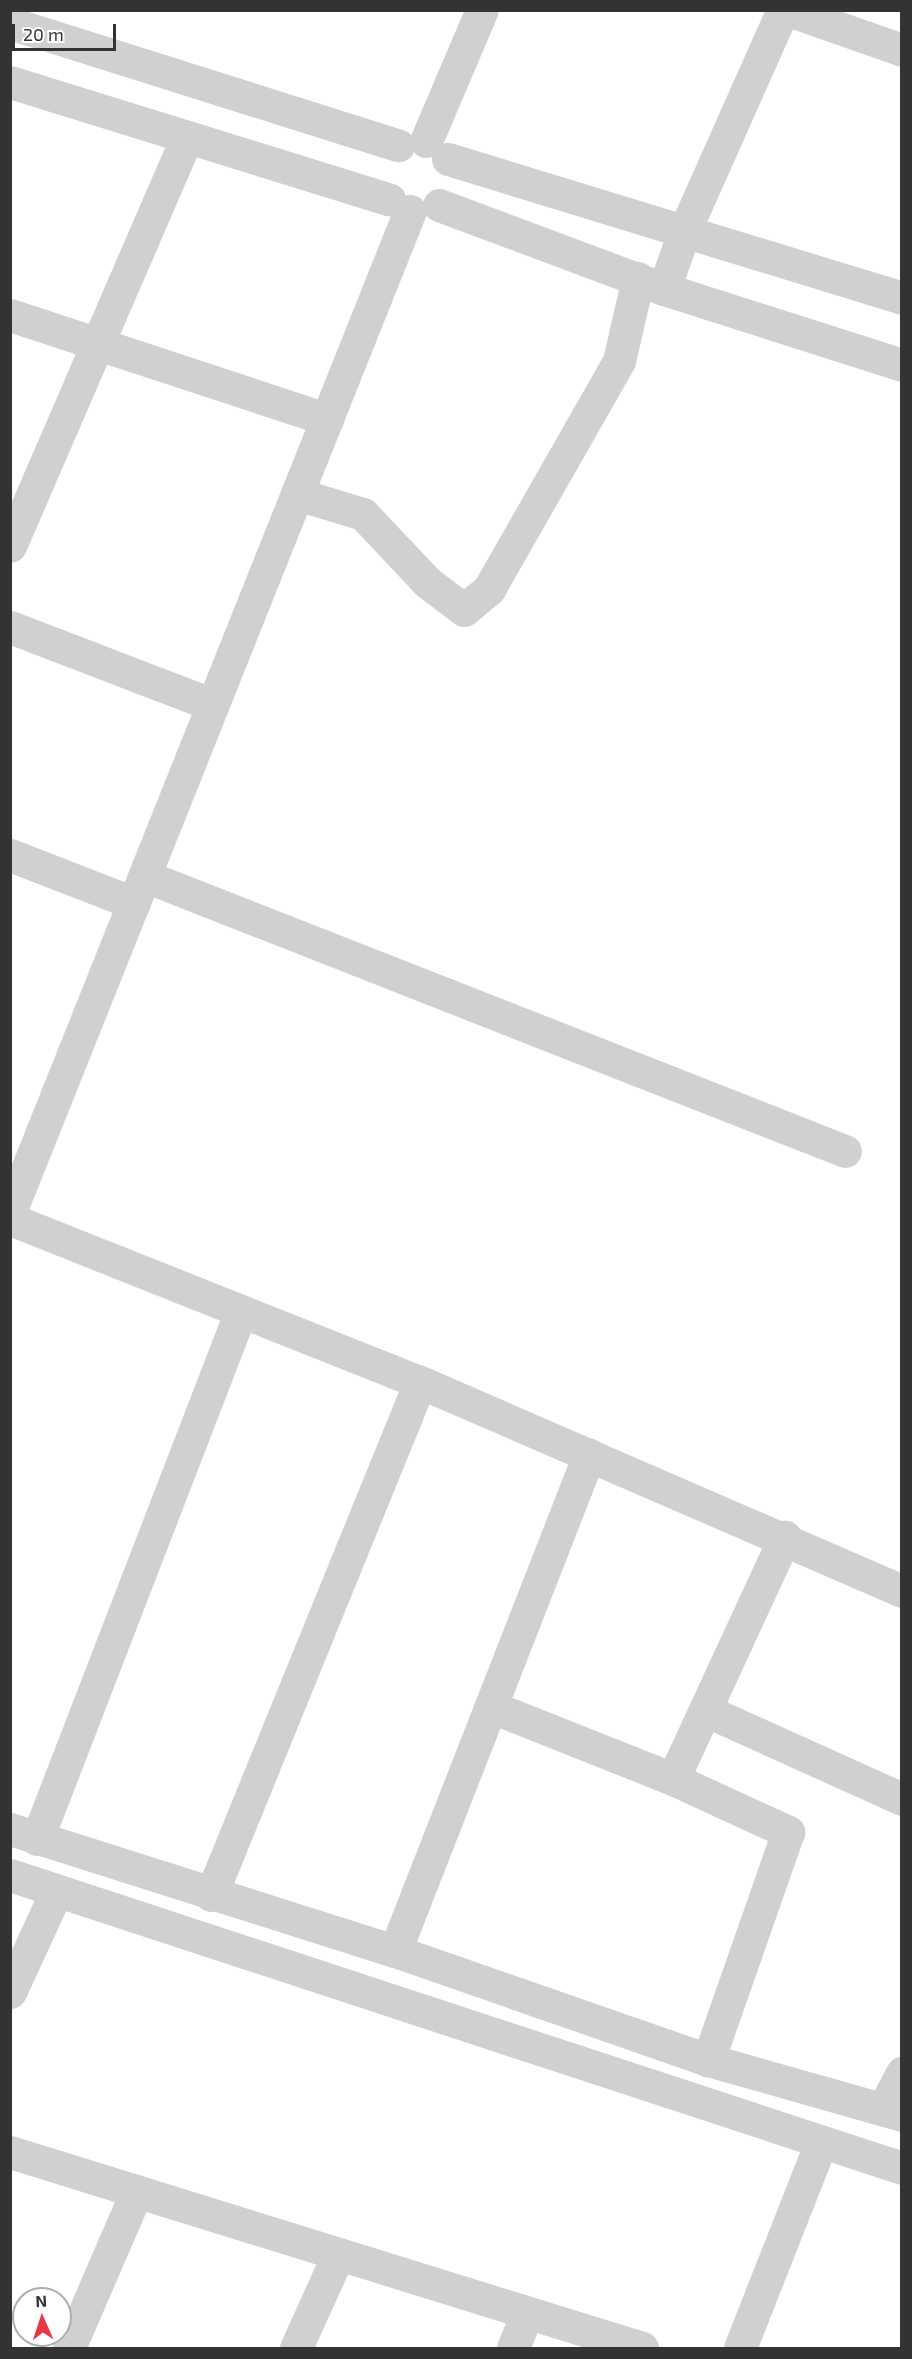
<!DOCTYPE html>
<style>
body{margin:0}
#map{position:relative;width:912px;height:2359px;overflow:hidden;background:#fff;font-family:"Exo 2",sans-serif}
div>[style]{position:absolute}
.minor>*{height:33px;margin:-16.5px;padding:0 16.5px;transform-origin:16.5px;border-radius:16.5px;background:#d0d0d0}
span{translate:-50% -50%;white-space:nowrap;text-align:center;line-height:1.15;-webkit-text-stroke:6px #fff;paint-order:stroke}
.frame{position:absolute;inset:0;border:12px solid #333;pointer-events:none}
.north{position:absolute;left:12px;top:2287px;width:60px;height:60px;box-sizing:border-box;background:#fff;border:2px solid #adadad;border-radius:50%;rotate:357deg;font-size:16px;font-weight:700;line-height:24px;text-align:center;color:#333}
.north::after{content:'';display:block;margin:auto;width:21px;height:27px;background:#e63946;clip-path:polygon(50% 0,100% 100%,50% 72%,0 100%)}
.scale{position:absolute;left:12px;top:24px;width:104px;height:27px;box-sizing:border-box;border:3px solid #333;border-top:0;padding-left:8px;font-size:18px;line-height:21px;white-space:nowrap;color:#333;-webkit-text-stroke:4px #fff;paint-order:stroke}
</style>
<div id="map">
<div class="minor">
<i style="left:788px;top:10px;width:121px;rotate:19.3deg"></i>
<i style="left:10px;top:23px;width:407px;rotate:17.5deg"></i>
<i style="left:10px;top:82px;width:397px;rotate:17.2deg"></i>
<i style="left:426px;top:141px;width:142px;rotate:-66.9deg"></i>
<i style="left:448px;top:159px;width:475px;rotate:17deg"></i>
<i style="left:439px;top:205px;width:240px;rotate:20.5deg"></i>
<i style="left:664px;top:289px;width:250px;rotate:17.7deg"></i>
<i style="left:664px;top:289px;width:60px;rotate:-70.7deg"></i>
<i style="left:684px;top:232px;width:243px;rotate:-66deg"></i>
<i style="left:10px;top:315px;width:334px;rotate:18.2deg"></i>
<i style="left:297px;top:494px;width:69px;rotate:16.9deg"></i>
<i style="left:363px;top:514px;width:93px;rotate:46.7deg"></i>
<i style="left:427px;top:582px;width:46px;rotate:37.1deg"></i>
<i style="left:464px;top:610px;width:33px;rotate:-40deg"></i>
<i style="left:489px;top:589px;width:262px;rotate:-60.3deg"></i>
<i style="left:619px;top:361px;width:85px;rotate:-77.1deg"></i>
<i style="left:10px;top:546px;width:446px;rotate:-66.6deg"></i>
<i style="left:10px;top:627px;width:217px;rotate:21deg"></i>
<i style="left:10px;top:855px;width:133px;rotate:21.2deg"></i>
<i style="left:145px;top:876px;width:752px;rotate:21.45deg"></i>
<i style="left:10px;top:1212px;width:1078px;rotate:-68.22deg"></i>
<i style="left:10px;top:1219px;width:441px;rotate:21.7deg"></i>
<i style="left:420px;top:1382px;width:525px;rotate:23.44deg"></i>
<i style="left:492px;top:1707px;width:195px;rotate:21.7deg"></i>
<i style="left:673px;top:1779px;width:127px;rotate:24.7deg"></i>
<i style="left:788px;top:1832px;width:242px;rotate:109.3deg"></i>
<i style="left:707px;top:1711px;width:214px;rotate:24.3deg"></i>
<i style="left:673px;top:1779px;width:267px;rotate:-65.2deg"></i>
<i style="left:10px;top:1829px;width:404px;rotate:17.6deg"></i>
<i style="left:395px;top:1951px;width:331px;rotate:19.2deg"></i>
<i style="left:708px;top:2060px;width:202px;rotate:15.8deg"></i>
<i style="left:37px;top:1839px;width:566px;rotate:-68.88deg"></i>
<i style="left:10px;top:1875px;width:939px;rotate:18.18deg"></i>
<i style="left:211px;top:1895px;width:554px;rotate:-67.83deg"></i>
<i style="left:395px;top:1951px;width:533px;rotate:-68.64deg"></i>
<i style="left:10px;top:1992px;width:112px;rotate:-65.3deg"></i>
<i style="left:883px;top:2109px;width:41px;rotate:-62.2deg"></i>
<i style="left:10px;top:2152px;width:662px;rotate:17.23deg"></i>
<i style="left:69px;top:2348px;width:171px;rotate:-66.6deg"></i>
<i style="left:296px;top:2348px;width:102px;rotate:-65.7deg"></i>
<i style="left:513px;top:2348px;width:37px;rotate:-68deg"></i>
<i style="left:740px;top:2348px;width:221px;rotate:-68.5deg"></i>
</div>
<div class="frame"></div>
<div class="north">N</div>
<div class="scale">20 m</div>
</div>
